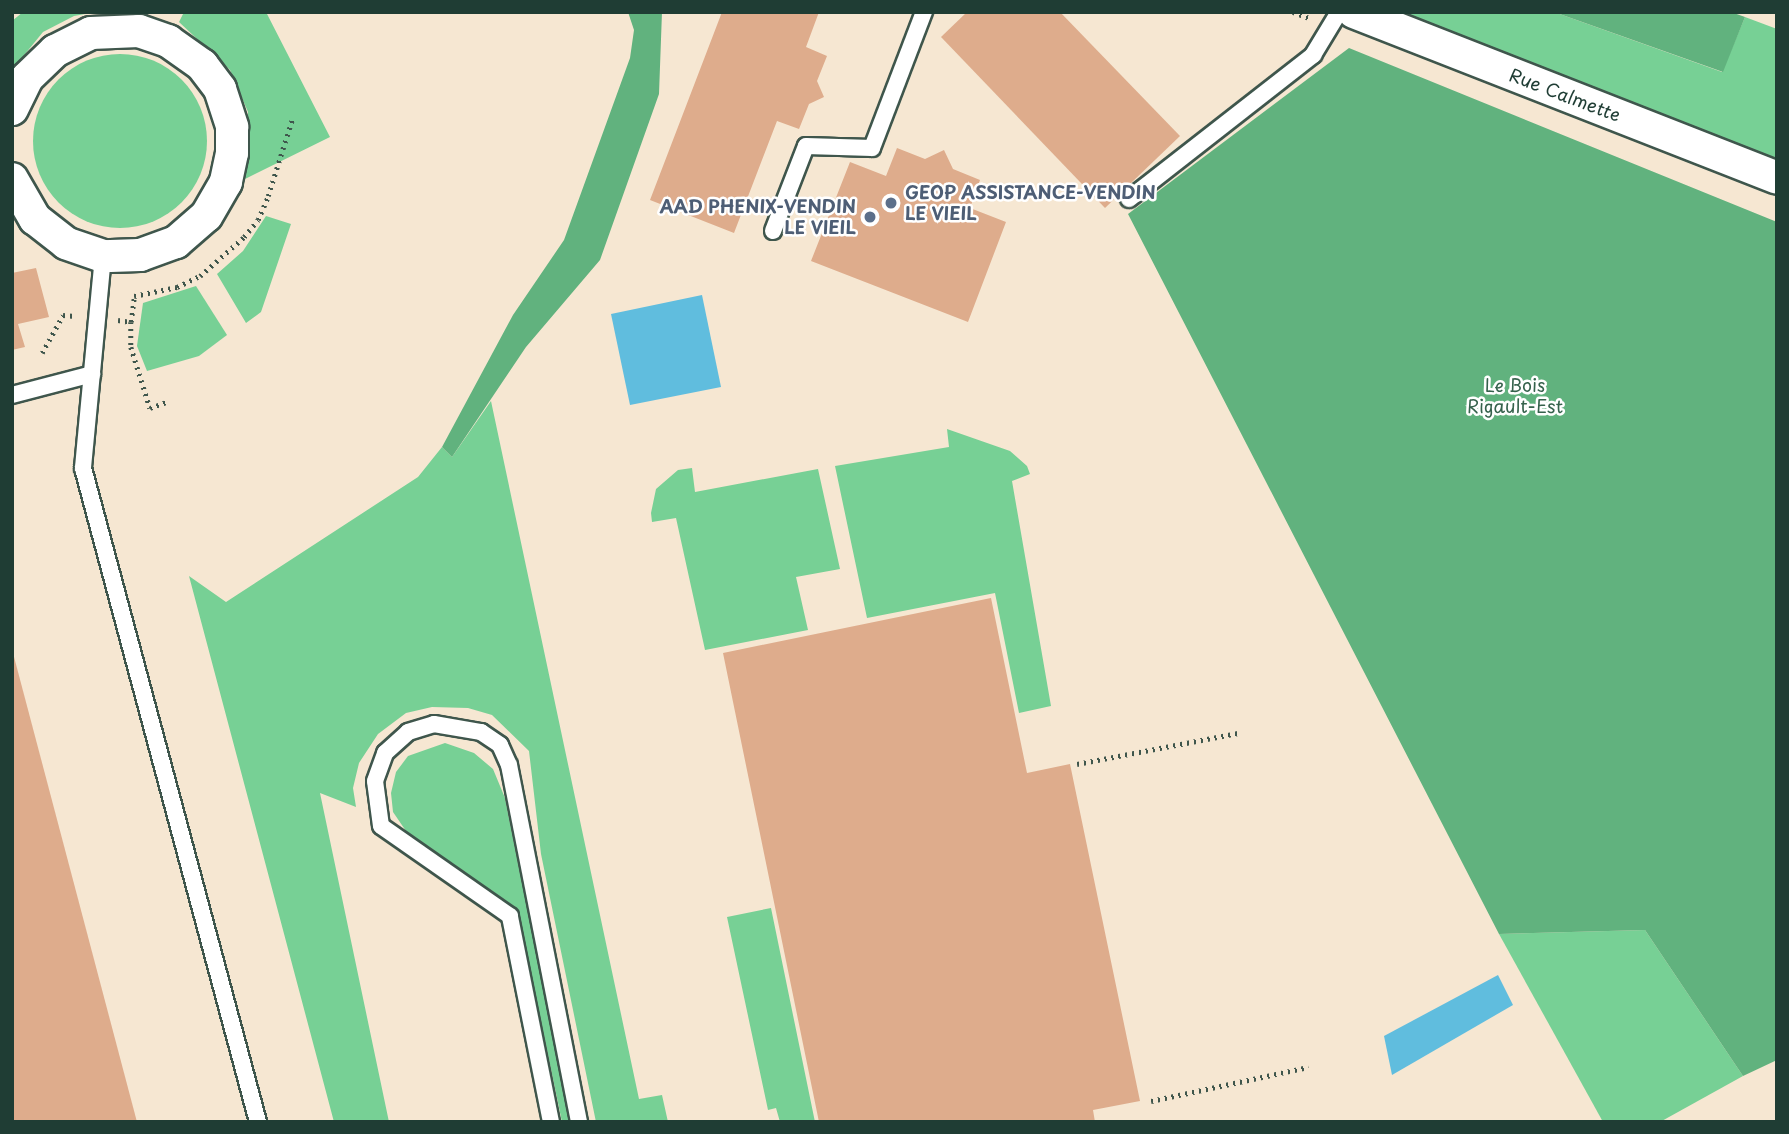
<!DOCTYPE html>
<style>
body{margin:0}
#map{position:relative;width:1789px;height:1134px;overflow:hidden;background:#f6e7d2;font-family:"Playpen Sans",sans-serif}
div>[style]{position:absolute}
.green>*{inset:0;background:#77d095}
.round{border-radius:50%}
.forest>*{inset:0;background:#61b27e}
.water>*{inset:0;background:#60bdde}
.building>*{inset:0;background:#deac8c}
.path>*{height:4.5px;margin-top:-2.25px;transform-origin:0;background:repeating-linear-gradient(90deg,#3f564c 0 2px,transparent 0 7px)}
.roads{filter:drop-shadow(2px 0 #3f564c) drop-shadow(-2px 0 #3f564c) drop-shadow(0 2px #3f564c) drop-shadow(0 -2px #3f564c)}
.service>*{height:16px;margin:-8px;padding:0 8px;transform-origin:8px;border-radius:8px;background:#fff}
.minor>*{height:32px;margin:-16px;padding:0 16px;transform-origin:16px;border-radius:16px;background:#fff}
.dots>*{width:19px;height:19px;translate:-50% -50%;box-sizing:border-box;border:4px solid #fff;border-radius:50%}
span{translate:-50% -50%;white-space:nowrap;text-align:center;line-height:1.15;-webkit-text-stroke:5px #fff;paint-order:stroke}
.street-label{font-size:18px;color:#1f3d34}
.service-label{font-size:18px;color:#4e5e75;font-weight:700}
.left{translate:0 -50%;text-align:left}
.right{translate:-100% -50%;text-align:right}
.park-label{font-size:18px;color:#35624c}
.frame{position:absolute;inset:0;border:14px solid #1f3d34;pointer-events:none}
</style>
<div id="map">
<div class="green">
<i style="clip-path:polygon(23px 12px,96px 12px,74px 16px,43px 32px,12px 70px,12px 21px)"></i>
<i style="clip-path:polygon(184px 12px,266px 12px,330px 137px,245px 179px,248px 112px,230px 70px,179px 22px)"></i>
<i style="clip-path:polygon(1395px 12px,1554px 12px,1722px 72px,1745px 17px,1777px 29px,1777px 161px)"></i>
<i class="round" style="left:33px;top:54px;width:174px;height:174px"></i>
<i style="clip-path:polygon(266px 216px,291px 224px,261px 312px,246px 323px,217px 274px,243px 251px)"></i>
<i style="clip-path:polygon(196px 286px,227px 335px,199px 356px,147px 371px,137px 346px,143px 303px)"></i>
<i style="clip-path:polygon(491px 401px,639px 1099px,662px 1095px,668px 1122px,596px 1122px,541px 854px,529px 751px,492px 715px,468px 708px,432px 707px,406px 713px,378px 734px,359px 763px,353px 788px,356px 807px,320px 793px,389px 1122px,334px 1122px,189px 576px,226px 602px,418px 477px,442px 447px,452px 457px)"></i>
<i style="clip-path:polygon(947px 429px,1010px 451px,1027px 466px,1030px 474px,1012px 481px,1051px 706px,1019px 713px,995px 593px,867px 618px,835px 466px,949px 447px)"></i>
<i style="clip-path:polygon(692px 468px,695px 492px,818px 469px,840px 569px,796px 577px,808px 630px,705px 650px,676px 518px,652px 522px,651px 513px,656px 489px,678px 470px)"></i>
<i style="clip-path:polygon(445px 743px,474px 753px,493px 769px,505px 798px,570px 1122px,562px 1122px,519px 916px,507px 902px,408px 834px,393px 812px,391px 793px,396px 772px,408px 756px)"></i>
<i style="clip-path:polygon(771px 908px,815px 1122px,780px 1122px,776px 1108px,768px 1110px,727px 917px)"></i>
<i style="clip-path:polygon(1645px 930px,1743px 1076px,1660px 1122px,1603px 1122px,1499px 934px)"></i>
</div>
<div class="forest">
<i style="clip-path:polygon(628px 12px,662px 12px,659px 94px,600px 260px,526px 347px,452px 457px,442px 447px,513px 315px,564px 240px,630px 58px,634px 30px)"></i>
<i style="clip-path:polygon(1554px 12px,1731px 12px,1745px 17px,1723px 72px)"></i>
<i style="clip-path:polygon(1349px 48px,1777px 222px,1777px 1060px,1743px 1076px,1645px 930px,1499px 934px,1128px 214px)"></i>
</div>
<div class="water">
<i style="clip-path:polygon(702px 295px,721px 387px,630px 405px,611px 314px)"></i>
<i style="clip-path:polygon(1498px 975px,1513px 1005px,1392px 1075px,1384px 1036px)"></i>
</div>
<div class="building">
<i style="clip-path:polygon(722px 12px,819px 12px,806px 47px,827px 56px,817px 81px,824px 97px,809px 104px,799px 129px,777px 121px,734px 233px,650px 200px)"></i>
<i style="clip-path:polygon(967px 12px,1060px 12px,1180px 136px,1105px 208px,941px 37px)"></i>
<i style="clip-path:polygon(897px 148px,925px 159px,944px 150px,953px 169px,980px 180px,970px 208px,1006px 222px,968px 322px,811px 261px,850px 162px,886px 176px)"></i>
<i style="clip-path:polygon(36px 268px,49px 317px,18px 324px,25px 347px,12px 350px,12px 273px)"></i>
<i style="clip-path:polygon(991px 598px,1027px 773px,1070px 764px,1140px 1101px,1093px 1110px,1095px 1122px,819px 1122px,723px 653px)"></i>
<i style="clip-path:polygon(13px 653px,137px 1122px,12px 1122px)"></i>
</div>
<div class="path">
<i style="left:1293px;top:12px;width:20px;rotate:20deg"></i>
<i style="left:118px;top:320px;width:13px;rotate:9deg"></i>
<i style="left:131px;top:322px;width:26px;rotate:-83deg"></i>
<i style="left:134px;top:296px;width:44px;rotate:-11.8deg"></i>
<i style="left:177px;top:287px;width:25px;rotate:-26deg"></i>
<i style="left:200px;top:276px;width:59px;rotate:-41.6deg"></i>
<i style="left:244px;top:237px;width:22px;rotate:-51deg"></i>
<i style="left:258px;top:220px;width:26px;rotate:-67deg"></i>
<i style="left:268px;top:196px;width:80px;rotate:-72.5deg"></i>
<i style="left:131px;top:322px;width:25px;rotate:90deg"></i>
<i style="left:131px;top:347px;width:64px;rotate:72.7deg"></i>
<i style="left:150px;top:408px;width:20px;rotate:-20deg"></i>
<i style="left:42px;top:353px;width:43px;rotate:-61.1deg"></i>
<i style="left:63px;top:315px;width:12px;rotate:5deg"></i>
<i style="left:1077px;top:764px;width:164px;rotate:-10.9deg"></i>
<i style="left:1151px;top:1101px;width:161px;rotate:-12.2deg"></i>
</div>
<div class="roads">
<div class="service">
<i style="left:1129px;top:199px;width:234px;rotate:-38deg"></i>
<i style="left:1313px;top:55px;width:50px;rotate:-58.8deg"></i>
<i style="left:773px;top:231px;width:91px;rotate:-68.8deg"></i>
<i style="left:806px;top:146px;width:66px;rotate:1.7deg"></i>
<i style="left:872px;top:148px;width:146px;rotate:-69.1deg"></i>
<i style="left:103px;top:256px;width:213px;rotate:95.4deg"></i>
<i style="left:83px;top:468px;width:677px;rotate:75.02deg"></i>
<i style="left:12px;top:395px;width:83px;rotate:-14.7deg"></i>
<i style="left:551px;top:1122px;width:210px;rotate:-101.3deg"></i>
<i style="left:510px;top:916px;width:157px;rotate:-145.1deg"></i>
<i style="left:381px;top:826px;width:45px;rotate:-97.6deg"></i>
<i style="left:375px;top:781px;width:30px;rotate:-70deg"></i>
<i style="left:385px;top:753px;width:31px;rotate:-42deg"></i>
<i style="left:408px;top:732px;width:27px;rotate:-17deg"></i>
<i style="left:434px;top:724px;width:48px;rotate:9.7deg"></i>
<i style="left:481px;top:732px;width:23px;rotate:34deg"></i>
<i style="left:500px;top:745px;width:22px;rotate:66deg"></i>
<i style="left:509px;top:765px;width:364px;rotate:78.9deg"></i>
</div>
<div class="minor">
<i style="left:1354px;top:12px;width:454px;rotate:21.4deg"></i>
<i style="left:12px;top:109px;width:34px;rotate:-64deg"></i>
<i style="left:27px;top:78px;width:39px;rotate:-44deg"></i>
<i style="left:55px;top:51px;width:40px;rotate:-26.6deg"></i>
<i style="left:91px;top:33px;width:48px;rotate:-2.4deg"></i>
<i style="left:139px;top:31px;width:31px;rotate:19deg"></i>
<i style="left:168px;top:41px;width:42px;rotate:35.2deg"></i>
<i style="left:202px;top:65px;width:30px;rotate:53deg"></i>
<i style="left:220px;top:89px;width:40px;rotate:72deg"></i>
<i style="left:232px;top:127px;width:26px;rotate:90deg"></i>
<i style="left:232px;top:153px;width:30px;rotate:102deg"></i>
<i style="left:226px;top:182px;width:39px;rotate:120deg"></i>
<i style="left:206px;top:216px;width:40px;rotate:139deg"></i>
<i style="left:176px;top:242px;width:38px;rotate:160deg"></i>
<i style="left:140px;top:255px;width:37px;rotate:178deg"></i>
<i style="left:103px;top:256px;width:39px;rotate:-161deg"></i>
<i style="left:66px;top:243px;width:39px;rotate:-142deg"></i>
<i style="left:35px;top:219px;width:46px;rotate:-119.9deg"></i>
</div>
</div>
<div class="dots">
<i style="left:891px;top:203px;background:#5c6f8a"></i>
<i style="left:870px;top:217px;background:#5c6f8a"></i>
</div>
<div class="street-label">
<span style="left:1565px;top:95px;rotate:21deg">Rue Calmette</span>
</div>
<div class="service-label">
<span class="left" style="left:905px;top:203px">GEOP ASSISTANCE-VENDIN<br>LE VIEIL</span>
<span class="right" style="left:856px;top:217px">AAD PHENIX-VENDIN<br>LE VIEIL</span>
</div>
<div class="park-label">
<span style="left:1515px;top:396px">Le Bois<br>Rigault-Est</span>
</div>
<div class="frame"></div>
</div>
